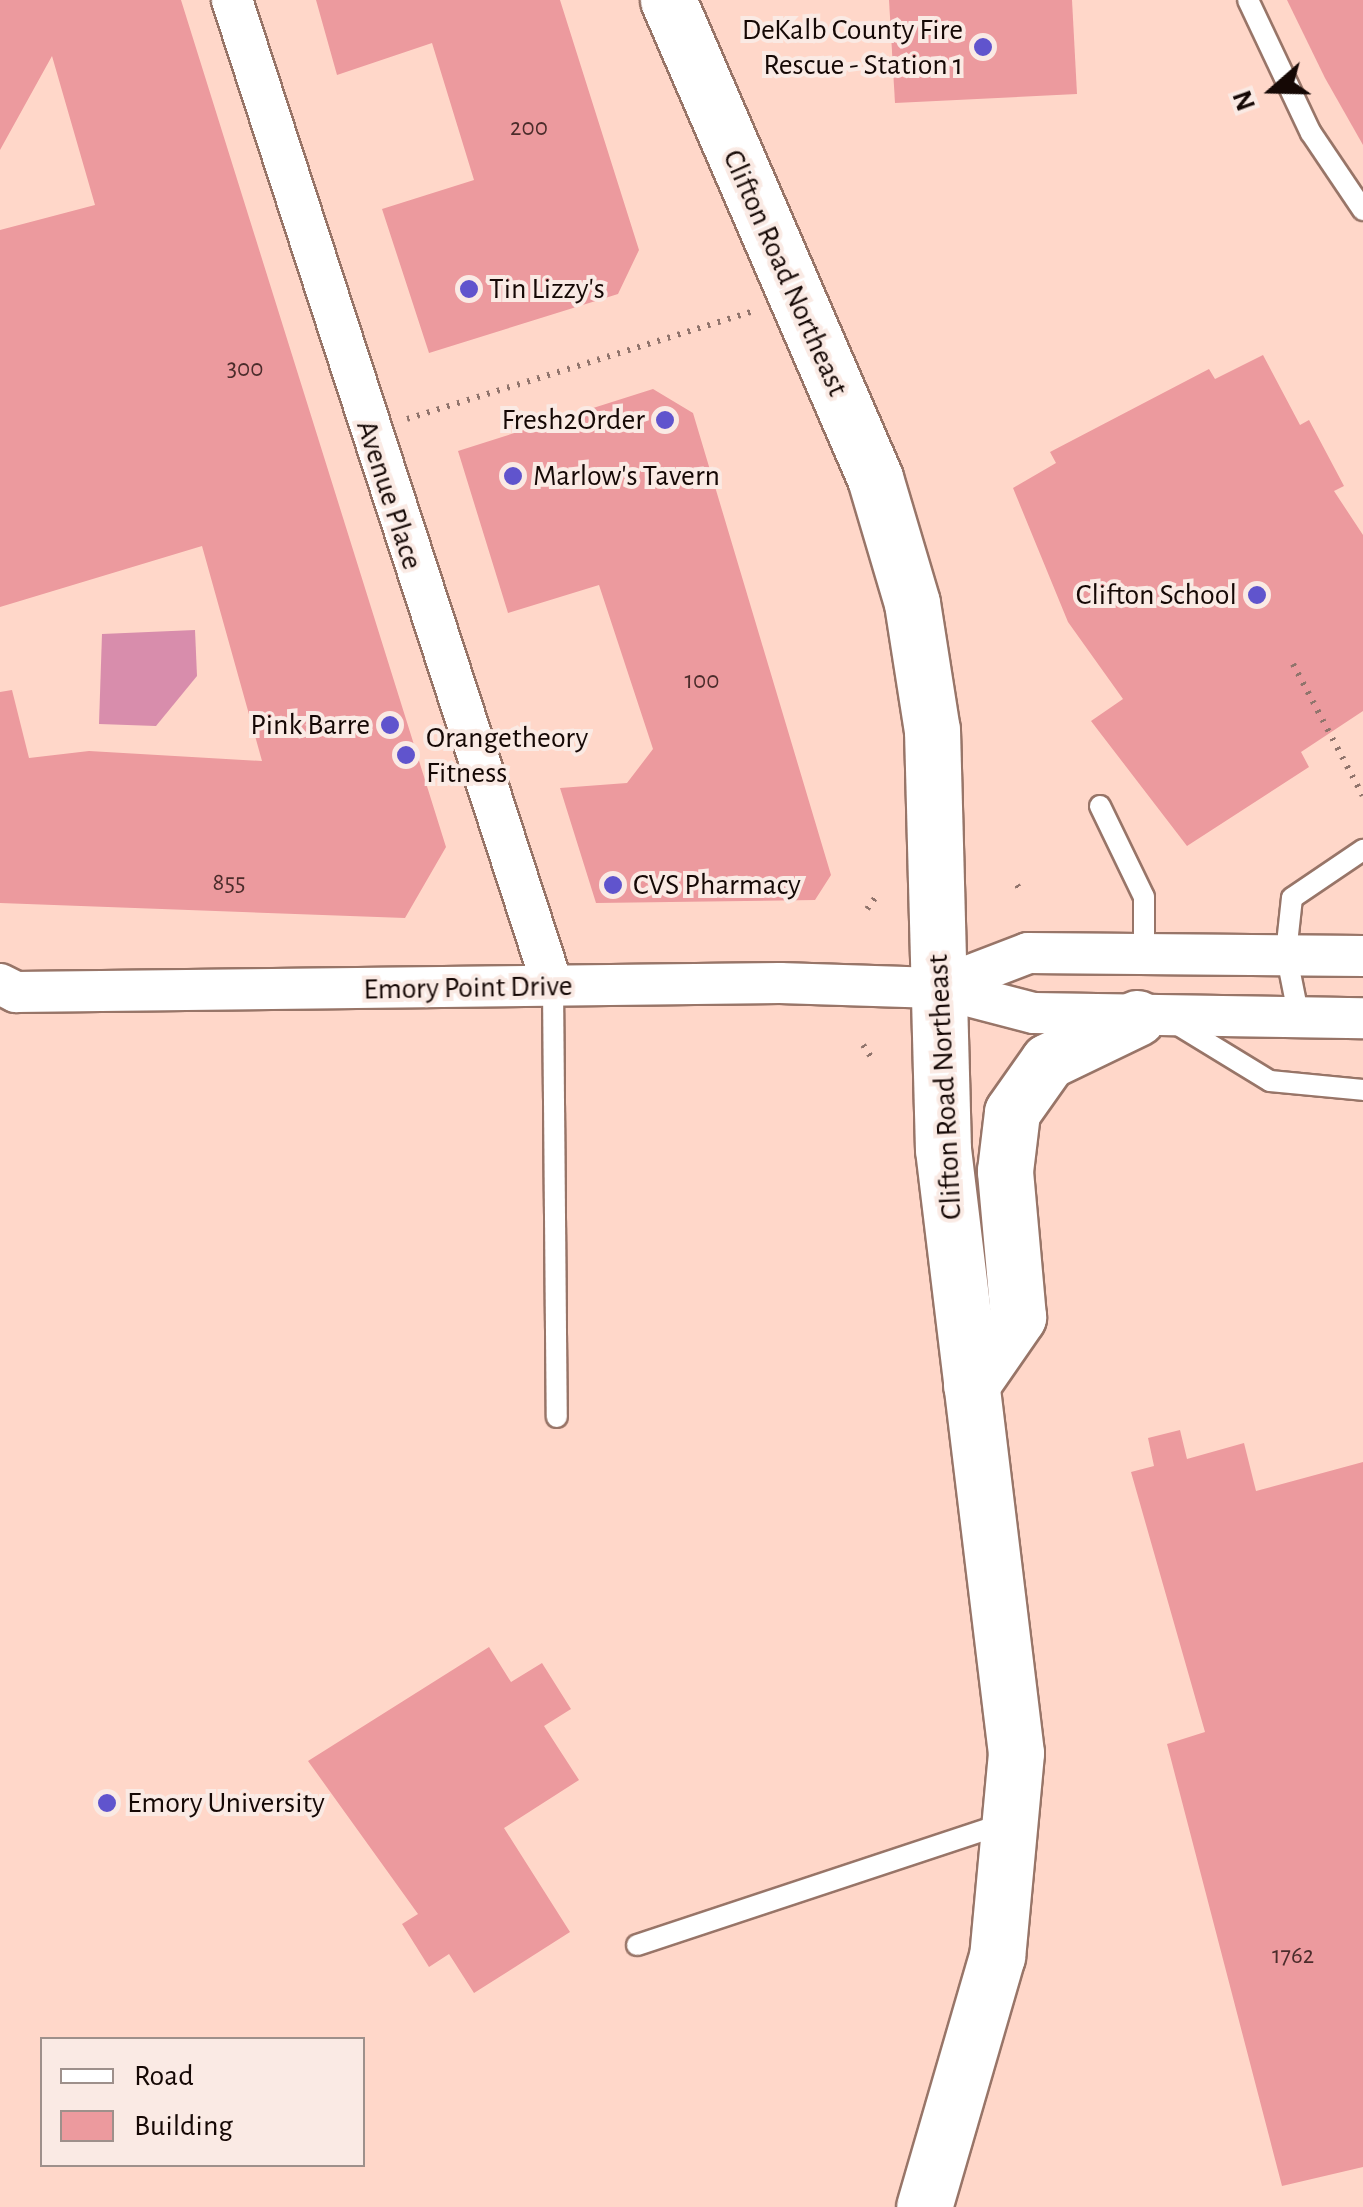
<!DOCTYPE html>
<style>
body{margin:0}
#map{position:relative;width:1363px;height:2207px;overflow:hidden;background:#ffd7c9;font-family:"Alegreya Sans",sans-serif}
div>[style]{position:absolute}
.water>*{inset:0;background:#d88dac}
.building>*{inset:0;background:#ec9a9e}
.path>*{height:6px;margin-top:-3px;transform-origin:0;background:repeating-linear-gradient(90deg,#90746c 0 2.5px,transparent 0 10.5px)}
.roads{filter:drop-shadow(2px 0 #987568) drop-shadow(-2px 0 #987568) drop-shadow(0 2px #987568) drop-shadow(0 -2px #987568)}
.service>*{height:20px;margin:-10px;padding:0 10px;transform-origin:10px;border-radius:10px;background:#fff}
.minor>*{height:40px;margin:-20px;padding:0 20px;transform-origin:20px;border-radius:20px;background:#fff}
.secondary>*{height:55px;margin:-27.5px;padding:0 27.5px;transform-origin:27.5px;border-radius:27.5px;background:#fff}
.dots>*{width:28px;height:28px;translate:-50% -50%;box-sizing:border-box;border:5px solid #faeae4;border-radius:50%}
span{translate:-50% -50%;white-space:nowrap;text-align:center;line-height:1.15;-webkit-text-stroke:8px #faeae4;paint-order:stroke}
.number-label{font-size:25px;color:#4b2c2b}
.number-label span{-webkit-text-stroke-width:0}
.poi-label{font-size:30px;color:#150805}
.right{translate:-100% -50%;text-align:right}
.left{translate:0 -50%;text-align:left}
.street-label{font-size:30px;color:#150805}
.legend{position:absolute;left:40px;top:2037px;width:325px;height:130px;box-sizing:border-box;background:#faeae4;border:2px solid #9e908b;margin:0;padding:12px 18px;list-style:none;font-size:30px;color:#150805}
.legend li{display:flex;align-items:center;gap:20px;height:50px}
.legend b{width:50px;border:2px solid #9e908b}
.north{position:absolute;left:1223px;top:40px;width:100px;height:100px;-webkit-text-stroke:8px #faeae4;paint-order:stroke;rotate:250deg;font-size:28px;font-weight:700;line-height:40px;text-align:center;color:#150805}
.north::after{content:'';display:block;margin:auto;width:35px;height:45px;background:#150805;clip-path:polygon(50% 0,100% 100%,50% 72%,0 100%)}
</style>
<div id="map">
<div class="water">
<i style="clip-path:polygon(195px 630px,197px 676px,156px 726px,99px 724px,102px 634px)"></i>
</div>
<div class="building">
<i style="clip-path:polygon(0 0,181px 0,446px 847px,405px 918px,0 903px,0 692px,12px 690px,29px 758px,89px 751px,262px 761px,202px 546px,0 607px,0 230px,95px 205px,52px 56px,0 150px)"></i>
<i style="clip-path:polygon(316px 0,560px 0,639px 250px,618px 294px,429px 353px,382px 209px,474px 180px,432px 43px,337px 75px)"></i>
<i style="clip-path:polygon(889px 0,1072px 0,1077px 94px,895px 103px)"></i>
<i style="clip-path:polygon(1287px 0,1363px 0,1363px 145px,1325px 78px)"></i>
<i style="clip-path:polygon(1263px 355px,1300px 425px,1309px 420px,1344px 486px,1334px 491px,1363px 535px,1363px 711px,1301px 752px,1309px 767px,1187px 846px,1091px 721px,1123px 699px,1068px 622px,1013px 488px,1056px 463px,1050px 452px,1209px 369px,1215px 379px)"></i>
<i style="clip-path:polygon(653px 389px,693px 413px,831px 875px,815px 900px,596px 903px,560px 788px,627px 783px,653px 749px,599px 585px,508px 613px,458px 451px)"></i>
<i style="clip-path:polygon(1180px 1430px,1187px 1459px,1244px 1443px,1256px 1491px,1363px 1462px,1363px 2167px,1282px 2186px,1167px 1744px,1205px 1732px,1131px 1472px,1154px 1466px,1148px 1438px)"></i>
<i style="clip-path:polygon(489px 1647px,511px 1682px,542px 1663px,571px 1709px,544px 1726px,579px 1780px,504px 1828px,570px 1932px,474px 1993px,449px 1954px,429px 1967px,402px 1924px,418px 1914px,308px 1761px)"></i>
</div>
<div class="path">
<i style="left:407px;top:419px;width:362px;rotate:-17.3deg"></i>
<i style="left:1293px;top:664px;width:149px;rotate:62.1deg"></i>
<i style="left:1017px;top:885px;width:6px;rotate:59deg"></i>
<i style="left:867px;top:909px;width:14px;rotate:-54deg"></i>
<i style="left:863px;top:1045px;width:18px;rotate:56deg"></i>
</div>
<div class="roads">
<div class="service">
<i style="left:1248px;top:0;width:147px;rotate:64.7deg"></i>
<i style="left:1311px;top:133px;width:93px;rotate:56deg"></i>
<i style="left:1100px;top:806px;width:101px;rotate:64.2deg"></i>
<i style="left:1144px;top:897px;width:55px;rotate:90deg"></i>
<i style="left:553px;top:987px;width:430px;rotate:89.5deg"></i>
<i style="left:1299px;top:1018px;width:66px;rotate:-101.3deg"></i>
<i style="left:1286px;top:953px;width:55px;rotate:-83.8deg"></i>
<i style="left:1292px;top:898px;width:86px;rotate:-34.1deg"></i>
<i style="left:1170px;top:1020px;width:117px;rotate:31.4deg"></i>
<i style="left:1270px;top:1081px;width:93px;rotate:5.5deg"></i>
<i style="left:637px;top:1945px;width:391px;rotate:-18.3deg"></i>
</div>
<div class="minor">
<i style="left:232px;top:0;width:1038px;rotate:71.98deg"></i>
<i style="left:0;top:984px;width:18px;rotate:27deg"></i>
<i style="left:16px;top:992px;width:764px;rotate:-0.67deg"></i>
<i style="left:780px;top:983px;width:157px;rotate:1.8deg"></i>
<i style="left:937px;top:988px;width:100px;rotate:14.5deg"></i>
<i style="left:1034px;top:1013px;width:329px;rotate:0.9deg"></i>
<i style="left:937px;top:988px;width:97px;rotate:-21deg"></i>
<i style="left:1028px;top:953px;width:335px;rotate:0.5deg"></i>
</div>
<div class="secondary">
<i style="left:668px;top:0;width:521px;rotate:66.58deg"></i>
<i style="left:875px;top:478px;width:130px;rotate:73.5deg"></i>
<i style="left:912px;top:603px;width:129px;rotate:81.1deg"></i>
<i style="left:932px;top:730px;width:419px;rotate:88.5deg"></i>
<i style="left:943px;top:1149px;width:608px;rotate:83.11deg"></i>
<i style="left:1016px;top:1753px;width:204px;rotate:95.3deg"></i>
<i style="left:997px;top:1956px;width:261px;rotate:106.2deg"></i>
<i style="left:971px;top:1385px;width:83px;rotate:-55.3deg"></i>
<i style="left:1018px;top:1317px;width:147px;rotate:-95.1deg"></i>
<i style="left:1005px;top:1171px;width:59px;rotate:-83.2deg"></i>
<i style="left:1012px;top:1112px;width:62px;rotate:-54.8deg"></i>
<i style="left:1048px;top:1061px;width:99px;rotate:-25.8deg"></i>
</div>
</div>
<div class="dots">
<i style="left:983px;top:47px;background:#6054cd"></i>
<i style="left:469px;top:289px;background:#6054cd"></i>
<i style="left:665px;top:420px;background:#6054cd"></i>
<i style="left:513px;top:476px;background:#6054cd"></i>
<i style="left:1257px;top:595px;background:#6054cd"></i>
<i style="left:390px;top:725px;background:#6054cd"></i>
<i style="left:406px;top:755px;background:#6054cd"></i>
<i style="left:613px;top:885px;background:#6054cd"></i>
<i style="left:107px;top:1803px;background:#6054cd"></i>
</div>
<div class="number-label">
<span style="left:529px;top:128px">200</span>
<span style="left:245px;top:369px">300</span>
<span style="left:702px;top:681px">100</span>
<span style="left:229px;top:883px">855</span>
<span style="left:1293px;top:1956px">1762</span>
</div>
<div class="poi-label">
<span class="right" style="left:963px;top:47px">DeKalb County Fire<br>Rescue - Station 1</span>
<span class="left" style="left:489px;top:289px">Tin Lizzy's</span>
<span class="right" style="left:645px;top:420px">Fresh2Order</span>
<span class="left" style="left:533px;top:476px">Marlow's Tavern</span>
<span class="right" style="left:1237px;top:595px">Clifton School</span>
<span class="right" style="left:370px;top:725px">Pink Barre</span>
<span class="left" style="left:426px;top:755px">Orangetheory<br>Fitness</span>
<span class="left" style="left:633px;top:885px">CVS Pharmacy</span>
<span class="left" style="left:127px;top:1803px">Emory University</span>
</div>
<div class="street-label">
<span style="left:785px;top:273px;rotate:66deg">Clifton Road Northeast</span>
<span style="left:389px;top:495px;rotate:72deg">Avenue Place</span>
<span style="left:468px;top:988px;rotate:-1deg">Emory Point Drive</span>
<span style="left:945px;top:1087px;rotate:-93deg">Clifton Road Northeast</span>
</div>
<ul class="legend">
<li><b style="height:12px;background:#fff"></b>Road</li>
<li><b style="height:28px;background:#ec9a9e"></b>Building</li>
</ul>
<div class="north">N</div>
</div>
